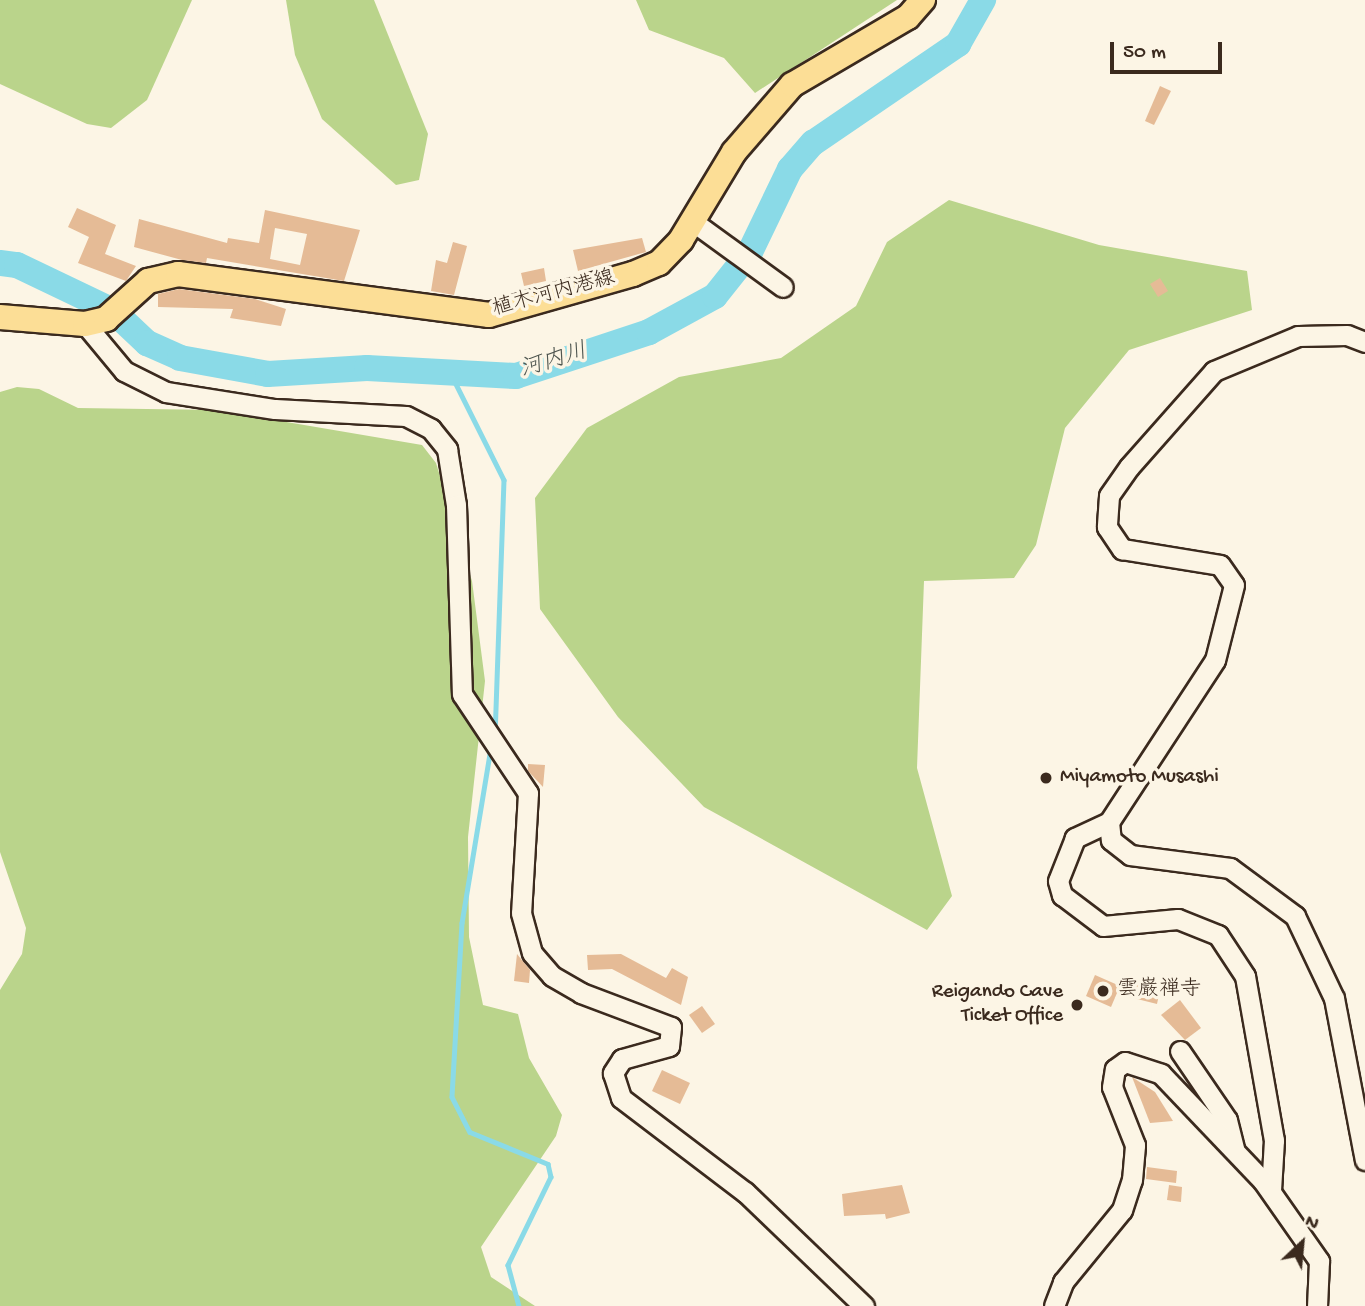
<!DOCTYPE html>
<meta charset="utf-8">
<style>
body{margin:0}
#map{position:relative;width:1365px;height:1306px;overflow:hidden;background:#fcf5e5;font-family:"Gochi Hand","Klee One",sans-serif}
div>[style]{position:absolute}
.green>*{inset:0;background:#bad48b}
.stream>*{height:4.5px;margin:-2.25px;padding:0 2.25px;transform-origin:2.25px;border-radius:2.25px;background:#8adae7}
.river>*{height:26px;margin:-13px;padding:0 13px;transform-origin:13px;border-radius:13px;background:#8adae7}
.building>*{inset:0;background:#e5bb96}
.roads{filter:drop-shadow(2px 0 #3b2a1e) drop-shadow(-2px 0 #3b2a1e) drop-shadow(0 2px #3b2a1e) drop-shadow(0 -2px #3b2a1e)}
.minor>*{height:19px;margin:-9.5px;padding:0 9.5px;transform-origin:9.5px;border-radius:9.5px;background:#fcf5e5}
.major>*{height:24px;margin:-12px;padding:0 12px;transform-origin:12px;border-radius:12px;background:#fcde96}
.dots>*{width:19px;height:19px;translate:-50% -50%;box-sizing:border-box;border:4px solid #fcf5e5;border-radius:50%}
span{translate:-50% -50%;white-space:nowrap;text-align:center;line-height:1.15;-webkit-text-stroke:7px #fcf5e5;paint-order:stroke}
.street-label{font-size:21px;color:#3b2a1e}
.poi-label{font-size:21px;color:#3b2a1e}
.left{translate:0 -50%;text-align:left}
.right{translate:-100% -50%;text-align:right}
.water-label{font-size:23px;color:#4f5650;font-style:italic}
.north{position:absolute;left:1267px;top:1208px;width:70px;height:70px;-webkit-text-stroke:5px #fcf5e5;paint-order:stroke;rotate:26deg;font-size:19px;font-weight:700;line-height:28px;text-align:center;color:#3b2a1e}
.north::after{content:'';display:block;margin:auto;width:24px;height:32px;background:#3b2a1e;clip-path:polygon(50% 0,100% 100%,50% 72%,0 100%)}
.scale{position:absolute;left:1110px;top:42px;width:112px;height:32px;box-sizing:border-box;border:4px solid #3b2a1e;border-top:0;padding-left:9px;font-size:21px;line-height:24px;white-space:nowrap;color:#3b2a1e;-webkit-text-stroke:5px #fcf5e5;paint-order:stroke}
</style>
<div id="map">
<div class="green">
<i style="clip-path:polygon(0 0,192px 0,147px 100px,111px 128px,87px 124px,0 84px)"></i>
<i style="clip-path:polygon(286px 0,374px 0,428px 134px,419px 180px,396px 185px,322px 119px,295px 55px)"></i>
<i style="clip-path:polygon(636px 0,897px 0,755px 93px,724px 58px,649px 30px)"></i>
<i style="clip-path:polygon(949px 200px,1099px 245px,1247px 271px,1252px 310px,1129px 350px,1065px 428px,1036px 545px,1014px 578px,924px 581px,917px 768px,952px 896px,927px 930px,704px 807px,618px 717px,540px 609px,535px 498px,587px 428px,679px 377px,781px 358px,856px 306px,887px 242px)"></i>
<i style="clip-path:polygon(17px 387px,39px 389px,78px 408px,216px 410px,422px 445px,436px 463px,472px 581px,485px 681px,468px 837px,469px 937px,483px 1005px,518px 1014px,529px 1058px,562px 1115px,556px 1136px,481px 1247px,491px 1277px,535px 1306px,0 1306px,0 990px,22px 954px,26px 928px,0 852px,0 392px)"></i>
</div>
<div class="stream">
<i style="left:452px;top:376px;width:116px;rotate:63.4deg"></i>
<i style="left:504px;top:480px;width:252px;rotate:92deg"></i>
<i style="left:491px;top:748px;width:177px;rotate:99.4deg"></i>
<i style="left:462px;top:923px;width:174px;rotate:93.3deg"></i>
<i style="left:452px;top:1097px;width:39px;rotate:63deg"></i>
<i style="left:470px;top:1132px;width:84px;rotate:22.3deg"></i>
<i style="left:548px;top:1164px;width:13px;rotate:77deg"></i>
<i style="left:551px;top:1177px;width:98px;rotate:116deg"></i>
<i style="left:508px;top:1265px;width:42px;rotate:75deg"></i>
</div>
<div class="river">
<i style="left:0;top:263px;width:17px;rotate:7deg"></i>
<i style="left:17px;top:265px;width:106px;rotate:25.6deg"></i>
<i style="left:113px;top:311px;width:47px;rotate:43.3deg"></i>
<i style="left:147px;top:343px;width:36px;rotate:24deg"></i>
<i style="left:180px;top:358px;width:89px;rotate:10.3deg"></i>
<i style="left:268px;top:374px;width:99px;rotate:-3.5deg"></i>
<i style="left:367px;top:368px;width:149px;rotate:3.1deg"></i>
<i style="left:516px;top:376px;width:140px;rotate:-18.3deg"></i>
<i style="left:649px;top:332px;width:75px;rotate:-28.6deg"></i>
<i style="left:715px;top:296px;width:56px;rotate:-51.5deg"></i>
<i style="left:750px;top:252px;width:92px;rotate:-64.3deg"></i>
<i style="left:790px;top:169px;width:35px;rotate:-49deg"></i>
<i style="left:813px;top:143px;width:176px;rotate:-34.3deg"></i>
<i style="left:958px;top:44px;width:51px;rotate:-60.4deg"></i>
</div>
<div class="building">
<i style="clip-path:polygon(1160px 86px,1171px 91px,1154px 125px,1145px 121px)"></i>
<i style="clip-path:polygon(77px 208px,116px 225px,105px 254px,136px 266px,126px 281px,78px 263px,89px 237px,68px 227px)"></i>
<i style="clip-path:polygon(evenodd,265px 210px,360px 230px,344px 281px,207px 258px,206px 263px,182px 260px,134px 247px,139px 219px,227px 243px,228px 238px,259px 243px,265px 210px,275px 228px,307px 234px,300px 265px,270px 259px,275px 228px)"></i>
<i style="clip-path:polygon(642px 238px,646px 252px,578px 271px,573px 250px)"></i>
<i style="clip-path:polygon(453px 242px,467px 246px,454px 295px,431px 291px,436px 260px,447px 263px)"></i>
<i style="clip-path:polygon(544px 268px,546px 281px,524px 286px,521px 273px)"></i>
<i style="clip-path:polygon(1160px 278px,1168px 291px,1158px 297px,1150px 284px)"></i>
<i style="clip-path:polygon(179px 289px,255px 299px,286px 309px,281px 326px,230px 318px,233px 309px,158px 307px,158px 294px)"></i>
<i style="clip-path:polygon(528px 764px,545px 765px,543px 787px,528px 771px)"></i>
<i style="clip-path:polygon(517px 954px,530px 970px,529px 983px,514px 981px)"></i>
<i style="clip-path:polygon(621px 954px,666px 978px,672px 968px,688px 977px,681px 1005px,612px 969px,588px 970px,587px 955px)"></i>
<i style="clip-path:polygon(1095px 975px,1120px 986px,1111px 1007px,1086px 996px)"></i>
<i style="clip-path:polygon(1128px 983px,1160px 990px,1157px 1004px,1125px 996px)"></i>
<i style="clip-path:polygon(1180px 1000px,1201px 1028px,1185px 1040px,1161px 1015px)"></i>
<i style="clip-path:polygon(702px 1006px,715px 1024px,702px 1033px,689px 1015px)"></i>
<i style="clip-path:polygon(662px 1070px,690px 1083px,680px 1104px,652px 1091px)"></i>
<i style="clip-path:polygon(1132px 1077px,1155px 1092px,1173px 1121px,1150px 1123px)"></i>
<i style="clip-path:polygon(1147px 1167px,1177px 1171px,1176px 1183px,1146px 1179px)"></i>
<i style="clip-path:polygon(902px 1185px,910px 1213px,886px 1219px,885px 1214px,844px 1216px,842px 1194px)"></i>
<i style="clip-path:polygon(1169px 1185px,1182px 1187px,1181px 1202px,1167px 1200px)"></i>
</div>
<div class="roads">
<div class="minor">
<i style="left:692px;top:221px;width:112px;rotate:36deg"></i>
<i style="left:85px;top:324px;width:61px;rotate:50.3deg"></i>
<i style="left:124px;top:371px;width:47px;rotate:26.6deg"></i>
<i style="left:166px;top:392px;width:110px;rotate:8.9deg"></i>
<i style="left:275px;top:409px;width:131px;rotate:3.1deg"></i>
<i style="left:406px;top:416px;width:28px;rotate:27deg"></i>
<i style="left:431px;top:429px;width:26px;rotate:51deg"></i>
<i style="left:447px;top:449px;width:57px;rotate:80.9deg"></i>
<i style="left:456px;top:505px;width:189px;rotate:88.2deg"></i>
<i style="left:462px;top:694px;width:119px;rotate:56.3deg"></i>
<i style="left:528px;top:793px;width:120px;rotate:93.3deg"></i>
<i style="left:521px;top:913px;width:41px;rotate:74.6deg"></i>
<i style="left:532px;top:953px;width:30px;rotate:49deg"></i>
<i style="left:552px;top:976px;width:34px;rotate:30deg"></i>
<i style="left:581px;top:993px;width:96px;rotate:20.7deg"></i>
<i style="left:671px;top:1027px;width:19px;rotate:96deg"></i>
<i style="left:669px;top:1046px;width:49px;rotate:164.5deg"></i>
<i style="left:622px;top:1059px;width:17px;rotate:123deg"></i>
<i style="left:613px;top:1073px;width:26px;rotate:72deg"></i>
<i style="left:621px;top:1098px;width:156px;rotate:37.2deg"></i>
<i style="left:745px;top:1192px;width:165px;rotate:43.8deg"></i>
<i style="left:1365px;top:342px;width:19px;rotate:-159deg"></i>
<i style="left:1347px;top:335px;width:49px;rotate:178.8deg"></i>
<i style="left:1298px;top:336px;width:91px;rotate:157.4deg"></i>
<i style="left:1214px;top:371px;width:128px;rotate:131.5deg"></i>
<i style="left:1129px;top:467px;width:35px;rotate:125deg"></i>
<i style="left:1109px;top:496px;width:31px;rotate:94deg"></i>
<i style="left:1107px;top:527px;width:27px;rotate:56deg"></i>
<i style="left:1122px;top:549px;width:99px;rotate:9.3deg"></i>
<i style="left:1220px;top:565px;width:24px;rotate:55deg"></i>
<i style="left:1234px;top:585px;width:77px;rotate:104.2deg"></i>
<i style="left:1215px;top:660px;width:194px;rotate:123.2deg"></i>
<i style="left:1109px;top:822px;width:18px;rotate:84deg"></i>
<i style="left:1111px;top:840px;width:24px;rotate:38deg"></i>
<i style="left:1130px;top:855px;width:101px;rotate:7.4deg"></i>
<i style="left:1230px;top:868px;width:81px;rotate:36.4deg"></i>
<i style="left:1295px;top:916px;width:91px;rotate:64.6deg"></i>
<i style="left:1334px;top:998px;width:165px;rotate:79.2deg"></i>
<i style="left:1109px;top:822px;width:38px;rotate:155deg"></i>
<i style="left:1075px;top:838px;width:46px;rotate:111.6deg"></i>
<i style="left:1058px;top:881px;width:15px;rotate:74deg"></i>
<i style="left:1062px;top:895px;width:51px;rotate:37.1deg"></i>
<i style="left:1103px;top:926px;width:75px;rotate:-5.3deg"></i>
<i style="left:1178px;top:919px;width:43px;rotate:21.8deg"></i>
<i style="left:1218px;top:935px;width:49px;rotate:56.6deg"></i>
<i style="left:1245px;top:976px;width:167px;rotate:80deg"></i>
<i style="left:1274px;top:1140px;width:51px;rotate:93.4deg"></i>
<i style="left:1180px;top:1051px;width:83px;rotate:55.7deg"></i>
<i style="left:1227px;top:1120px;width:30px;rotate:76deg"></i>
<i style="left:1054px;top:1306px;width:26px;rotate:-69deg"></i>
<i style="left:1063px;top:1282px;width:93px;rotate:-50.7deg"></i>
<i style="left:1122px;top:1210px;width:32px;rotate:-72deg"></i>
<i style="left:1132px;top:1180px;width:35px;rotate:-85deg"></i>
<i style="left:1135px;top:1145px;width:62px;rotate:-111.6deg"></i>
<i style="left:1112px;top:1087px;width:18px;rotate:-81deg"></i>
<i style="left:1115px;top:1069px;width:12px;rotate:-35deg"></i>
<i style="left:1125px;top:1062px;width:38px;rotate:18deg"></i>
<i style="left:1161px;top:1074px;width:148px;rotate:46.4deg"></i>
<i style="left:1263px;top:1181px;width:98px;rotate:55deg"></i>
<i style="left:1319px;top:1261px;width:45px;rotate:92.5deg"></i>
</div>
<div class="major">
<i style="left:0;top:317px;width:85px;rotate:4.7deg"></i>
<i style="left:85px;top:324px;width:22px;rotate:-13deg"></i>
<i style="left:106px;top:319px;width:57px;rotate:-42.1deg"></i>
<i style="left:148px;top:281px;width:31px;rotate:-13deg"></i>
<i style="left:178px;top:274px;width:314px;rotate:7.5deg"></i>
<i style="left:489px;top:315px;width:150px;rotate:-15.9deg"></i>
<i style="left:633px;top:274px;width:28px;rotate:-23deg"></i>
<i style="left:659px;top:263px;width:32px;rotate:-46deg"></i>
<i style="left:681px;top:240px;width:103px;rotate:-58.9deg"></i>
<i style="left:734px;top:152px;width:89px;rotate:-49.1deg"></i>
<i style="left:792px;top:85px;width:134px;rotate:-30.4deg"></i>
<i style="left:908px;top:17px;width:23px;rotate:-49deg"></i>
</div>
</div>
<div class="dots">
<i style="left:1046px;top:778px;background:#3b2a1e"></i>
<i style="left:1103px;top:991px;background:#3b2a1e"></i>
<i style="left:1077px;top:1005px;background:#3b2a1e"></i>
</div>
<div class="street-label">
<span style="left:554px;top:295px;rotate:-15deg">植木河内港線</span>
</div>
<div class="poi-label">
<span class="left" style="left:1060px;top:778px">Miyamoto Musashi</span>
<span class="left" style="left:1117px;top:991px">雲巌禅寺</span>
<span class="right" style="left:1063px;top:1005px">Reigando Cave<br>Ticket Office</span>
</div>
<div class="water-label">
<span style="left:554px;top:362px;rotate:-17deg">河内川</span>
</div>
<div class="north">N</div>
<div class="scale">50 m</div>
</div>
